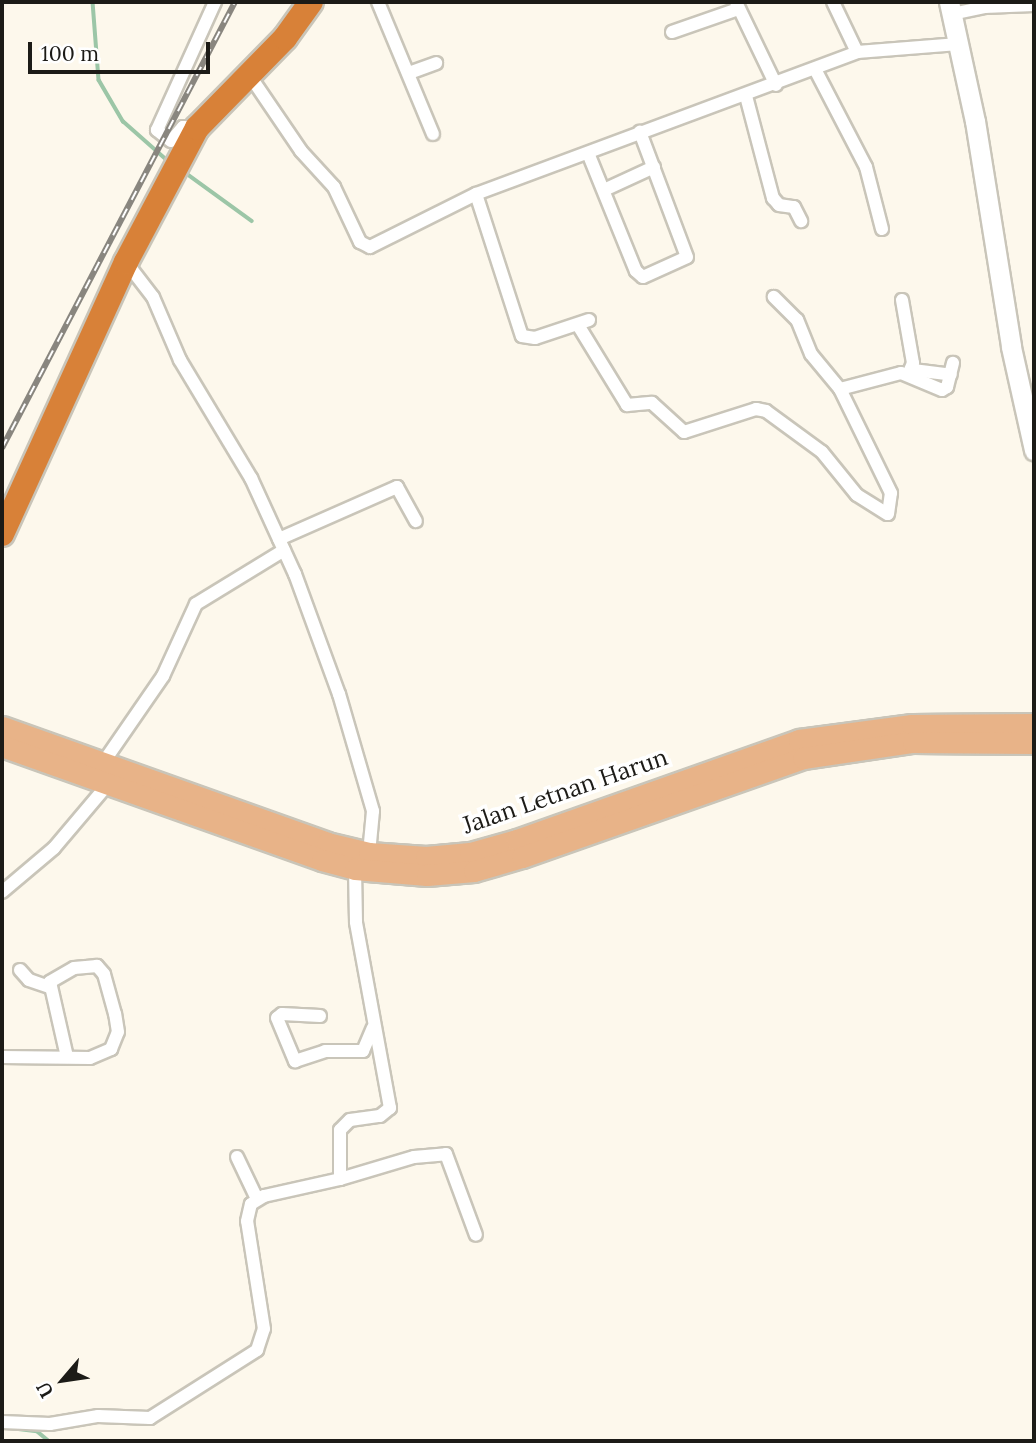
<!DOCTYPE html>
<style>
body{margin:0}
#map{position:relative;width:1036px;height:1443px;overflow:hidden;background:#fdf8ec;font-family:Lora,serif}
div>[style]{position:absolute}
.stream>*{height:3.5px;margin:-1.75px;padding:0 1.75px;transform-origin:1.75px;border-radius:1.75px;background:#9cc6a7}
.roads{filter:drop-shadow(2px 0 #c9c5b9) drop-shadow(-2px 0 #c9c5b9) drop-shadow(0 2px #c9c5b9) drop-shadow(0 -2px #c9c5b9)}
.street>*{height:12px;margin:-6px;padding:0 6px;transform-origin:6px;border-radius:6px;background:#fff}
.secondary>*{height:19px;margin:-9.5px;padding:0 9.5px;transform-origin:9.5px;border-radius:9.5px;background:#fff}
.primary>*{height:21px;margin:-10.5px;padding:0 10.5px;transform-origin:10.5px;border-radius:10.5px;background:#e8b388}
.highway>*{height:24px;margin:-12px;padding:0 12px;transform-origin:12px;border-radius:12px;background:#d88138}
.rail>*{height:6px;margin-top:-3px;transform-origin:0;background:repeating-linear-gradient(90deg,#fff 0 10px,#89867f 0 20px);box-sizing:border-box;border-block:2px solid #89867f}
span{translate:-50% -50%;white-space:nowrap;text-align:center;line-height:1.15;-webkit-text-stroke:7px #fff;paint-order:stroke}
.street-label{font-size:24px;color:#1c1b17}
.frame{position:absolute;inset:0;border:4px solid #1c1b17;pointer-events:none}
.north{position:absolute;left:28px;top:1345px;width:70px;height:70px;-webkit-text-stroke:5px #fff;paint-order:stroke;rotate:241deg;font-size:19px;font-weight:700;line-height:28px;text-align:center;color:#1c1b17}
.north::after{content:'';display:block;margin:auto;width:24px;height:32px;background:#1c1b17;clip-path:polygon(50% 0,100% 100%,50% 72%,0 100%)}
.scale{position:absolute;left:28px;top:42px;width:182px;height:32px;box-sizing:border-box;border:4px solid #1c1b17;border-top:0;padding-left:9px;font-size:21px;line-height:24px;white-space:nowrap;color:#1c1b17;-webkit-text-stroke:5px #fff;paint-order:stroke}
</style>
<div id="map">
<div class="stream">
<i style="left:93px;top:2px;width:78px;rotate:85.6deg"></i>
<i style="left:99px;top:80px;width:48px;rotate:59.7deg"></i>
<i style="left:123px;top:121px;width:60px;rotate:41.6deg"></i>
<i style="left:183px;top:171px;width:85px;rotate:35.9deg"></i>
<i style="left:2px;top:1427px;width:35px;rotate:7deg"></i>
<i style="left:37px;top:1431px;width:16px;rotate:40deg"></i>
</div>
<div class="roads">
<div class="street">
<i style="left:378px;top:2px;width:143px;rotate:67.4deg"></i>
<i style="left:736px;top:2px;width:92px;rotate:64.3deg"></i>
<i style="left:833px;top:2px;width:55px;rotate:64.4deg"></i>
<i style="left:952px;top:14px;width:33px;rotate:-12deg"></i>
<i style="left:984px;top:7px;width:50px;rotate:-2.3deg"></i>
<i style="left:672px;top:32px;width:70px;rotate:-19.2deg"></i>
<i style="left:816px;top:71px;width:108px;rotate:62.5deg"></i>
<i style="left:866px;top:167px;width:64px;rotate:75.5deg"></i>
<i style="left:248px;top:73px;width:94px;rotate:55.8deg"></i>
<i style="left:301px;top:151px;width:49px;rotate:47.5deg"></i>
<i style="left:334px;top:187px;width:61px;rotate:64.7deg"></i>
<i style="left:360px;top:242px;width:11px;rotate:27deg"></i>
<i style="left:370px;top:247px;width:119px;rotate:-26.6deg"></i>
<i style="left:476px;top:194px;width:407px;rotate:-20.4deg"></i>
<i style="left:857px;top:52px;width:102px;rotate:-4.5deg"></i>
<i style="left:409px;top:73px;width:29px;rotate:-20deg"></i>
<i style="left:746px;top:96px;width:106px;rotate:75.2deg"></i>
<i style="left:773px;top:198px;width:9px;rotate:49deg"></i>
<i style="left:779px;top:205px;width:15px;rotate:8deg"></i>
<i style="left:794px;top:207px;width:16px;rotate:63deg"></i>
<i style="left:197px;top:128px;width:14px;rotate:-176deg"></i>
<i style="left:183px;top:127px;width:18px;rotate:131deg"></i>
<i style="left:171px;top:141px;width:18px;rotate:-142deg"></i>
<i style="left:157px;top:130px;width:141px;rotate:-65.6deg"></i>
<i style="left:588px;top:153px;width:127px;rotate:67.9deg"></i>
<i style="left:636px;top:271px;width:9px;rotate:41deg"></i>
<i style="left:643px;top:277px;width:48px;rotate:-24.4deg"></i>
<i style="left:687px;top:257px;width:134px;rotate:-110.6deg"></i>
<i style="left:604px;top:190px;width:55px;rotate:-24.7deg"></i>
<i style="left:476px;top:194px;width:149px;rotate:72.1deg"></i>
<i style="left:522px;top:336px;width:13px;rotate:9deg"></i>
<i style="left:535px;top:338px;width:57px;rotate:-18.4deg"></i>
<i style="left:126px;top:262px;width:44px;rotate:52.4deg"></i>
<i style="left:153px;top:297px;width:69px;rotate:66.8deg"></i>
<i style="left:180px;top:360px;width:138px;rotate:59deg"></i>
<i style="left:251px;top:478px;width:106px;rotate:65.4deg"></i>
<i style="left:295px;top:574px;width:128px;rotate:69.9deg"></i>
<i style="left:339px;top:694px;width:122px;rotate:73.8deg"></i>
<i style="left:373px;top:811px;width:42px;rotate:95.4deg"></i>
<i style="left:902px;top:300px;width:64px;rotate:80.1deg"></i>
<i style="left:913px;top:363px;width:13px;rotate:113deg"></i>
<i style="left:578px;top:325px;width:94px;rotate:58.5deg"></i>
<i style="left:627px;top:405px;width:25px;rotate:-5deg"></i>
<i style="left:652px;top:403px;width:43px;rotate:42.2deg"></i>
<i style="left:684px;top:432px;width:76px;rotate:-17.7deg"></i>
<i style="left:756px;top:409px;width:10px;rotate:11deg"></i>
<i style="left:766px;top:411px;width:69px;rotate:36.2deg"></i>
<i style="left:822px;top:452px;width:55px;rotate:50.9deg"></i>
<i style="left:857px;top:495px;width:36px;rotate:32deg"></i>
<i style="left:888px;top:514px;width:21px;rotate:-82deg"></i>
<i style="left:891px;top:493px;width:116px;rotate:-116.1deg"></i>
<i style="left:840px;top:389px;width:45px;rotate:-129.6deg"></i>
<i style="left:811px;top:354px;width:37px;rotate:-112deg"></i>
<i style="left:797px;top:320px;width:33px;rotate:-135deg"></i>
<i style="left:913px;top:370px;width:38px;rotate:7deg"></i>
<i style="left:840px;top:389px;width:63px;rotate:-14.7deg"></i>
<i style="left:901px;top:373px;width:44px;rotate:22.5deg"></i>
<i style="left:942px;top:390px;width:6px;rotate:-31deg"></i>
<i style="left:947px;top:387px;width:25px;rotate:-76deg"></i>
<i style="left:279px;top:539px;width:129px;rotate:-23.8deg"></i>
<i style="left:397px;top:487px;width:39px;rotate:61deg"></i>
<i style="left:103px;top:763px;width:106px;rotate:-55.4deg"></i>
<i style="left:163px;top:676px;width:79px;rotate:-65.4deg"></i>
<i style="left:196px;top:604px;width:103px;rotate:-31.5deg"></i>
<i style="left:2px;top:892px;width:68px;rotate:-40.2deg"></i>
<i style="left:54px;top:848px;width:84px;rotate:-49.8deg"></i>
<i style="left:20px;top:970px;width:13px;rotate:48deg"></i>
<i style="left:29px;top:980px;width:21px;rotate:19deg"></i>
<i style="left:320px;top:1016px;width:38px;rotate:-177deg"></i>
<i style="left:282px;top:1014px;width:6px;rotate:141deg"></i>
<i style="left:277px;top:1018px;width:47px;rotate:67.3deg"></i>
<i style="left:295px;top:1061px;width:32px;rotate:-18deg"></i>
<i style="left:325px;top:1051px;width:38px"></i>
<i style="left:363px;top:1051px;width:25px;rotate:-67deg"></i>
<i style="left:2px;top:1057px;width:88px;rotate:0.7deg"></i>
<i style="left:90px;top:1058px;width:23px;rotate:-23deg"></i>
<i style="left:111px;top:1049px;width:18px;rotate:-68deg"></i>
<i style="left:118px;top:1032px;width:18px;rotate:-99deg"></i>
<i style="left:115px;top:1014px;width:41px;rotate:-105.4deg"></i>
<i style="left:104px;top:974px;width:11px;rotate:-131deg"></i>
<i style="left:97px;top:966px;width:23px;rotate:175deg"></i>
<i style="left:74px;top:968px;width:28px;rotate:150deg"></i>
<i style="left:50px;top:982px;width:77px;rotate:77.2deg"></i>
<i style="left:237px;top:1157px;width:47px;rotate:64.5deg"></i>
<i style="left:340px;top:1179px;width:77px;rotate:-16.6deg"></i>
<i style="left:414px;top:1157px;width:32px;rotate:-5deg"></i>
<i style="left:446px;top:1154px;width:86px;rotate:69.7deg"></i>
<i style="left:2px;top:1422px;width:48px;rotate:2.4deg"></i>
<i style="left:50px;top:1424px;width:49px;rotate:-9.5deg"></i>
<i style="left:98px;top:1416px;width:52px;rotate:2.2deg"></i>
<i style="left:150px;top:1418px;width:127px;rotate:-32.4deg"></i>
<i style="left:257px;top:1350px;width:22px;rotate:-72deg"></i>
<i style="left:264px;top:1329px;width:109px;rotate:-98.9deg"></i>
<i style="left:247px;top:1221px;width:17px;rotate:-77deg"></i>
<i style="left:251px;top:1204px;width:15px;rotate:-32deg"></i>
<i style="left:264px;top:1196px;width:78px;rotate:-12.6deg"></i>
<i style="left:340px;top:1179px;width:49px;rotate:-90deg"></i>
<i style="left:340px;top:1130px;width:14px;rotate:-45deg"></i>
<i style="left:350px;top:1120px;width:30px;rotate:-8deg"></i>
<i style="left:380px;top:1116px;width:13px;rotate:-39deg"></i>
<i style="left:390px;top:1108px;width:189px;rotate:-100.4deg"></i>
<i style="left:356px;top:922px;width:53px;rotate:-91.1deg"></i>
</div>
<div class="secondary">
<i style="left:949px;top:2px;width:122px;rotate:77.7deg"></i>
<i style="left:975px;top:121px;width:229px;rotate:80.9deg"></i>
<i style="left:1011px;top:347px;width:106px;rotate:77.4deg"></i>
</div>
<div class="primary">
<i style="left:2px;top:727px;width:345px;rotate:19.6deg"></i>
<i style="left:327px;top:843px;width:43px;rotate:13.4deg"></i>
<i style="left:369px;top:853px;width:57px;rotate:4deg"></i>
<i style="left:426px;top:857px;width:44px;rotate:-5.2deg"></i>
<i style="left:470px;top:853px;width:49px;rotate:-15.5deg"></i>
<i style="left:517px;top:840px;width:299px;rotate:-19.5deg"></i>
<i style="left:799px;top:740px;width:114px;rotate:-7.6deg"></i>
<i style="left:912px;top:725px;width:122px;rotate:-0.5deg"></i>
<i style="left:2px;top:746px;width:340px;rotate:19.6deg"></i>
<i style="left:322px;top:860px;width:34px;rotate:15deg"></i>
<i style="left:355px;top:869px;width:72px;rotate:4.8deg"></i>
<i style="left:427px;top:875px;width:47px;rotate:-4.9deg"></i>
<i style="left:474px;top:871px;width:50px;rotate:-16.3deg"></i>
<i style="left:522px;top:857px;width:298px;rotate:-19.4deg"></i>
<i style="left:803px;top:758px;width:111px;rotate:-8.3deg"></i>
<i style="left:913px;top:742px;width:121px;rotate:0.5deg"></i>
</div>
<div class="highway">
<i style="left:2px;top:534px;width:299px;rotate:-65.5deg"></i>
<i style="left:126px;top:262px;width:152px;rotate:-62.1deg"></i>
<i style="left:197px;top:128px;width:126px;rotate:-45.6deg"></i>
<i style="left:285px;top:38px;width:44px;rotate:-54.2deg"></i>
</div>
</div>
<div class="rail">
<i style="left:2px;top:448px;width:503px;rotate:-62.42deg"></i>
</div>
<div class="street-label">
<span style="left:565px;top:791px;rotate:-19deg">Jalan Letnan Harun</span>
</div>
<div class="frame"></div>
<div class="north">U</div>
<div class="scale">100 m</div>
</div>
